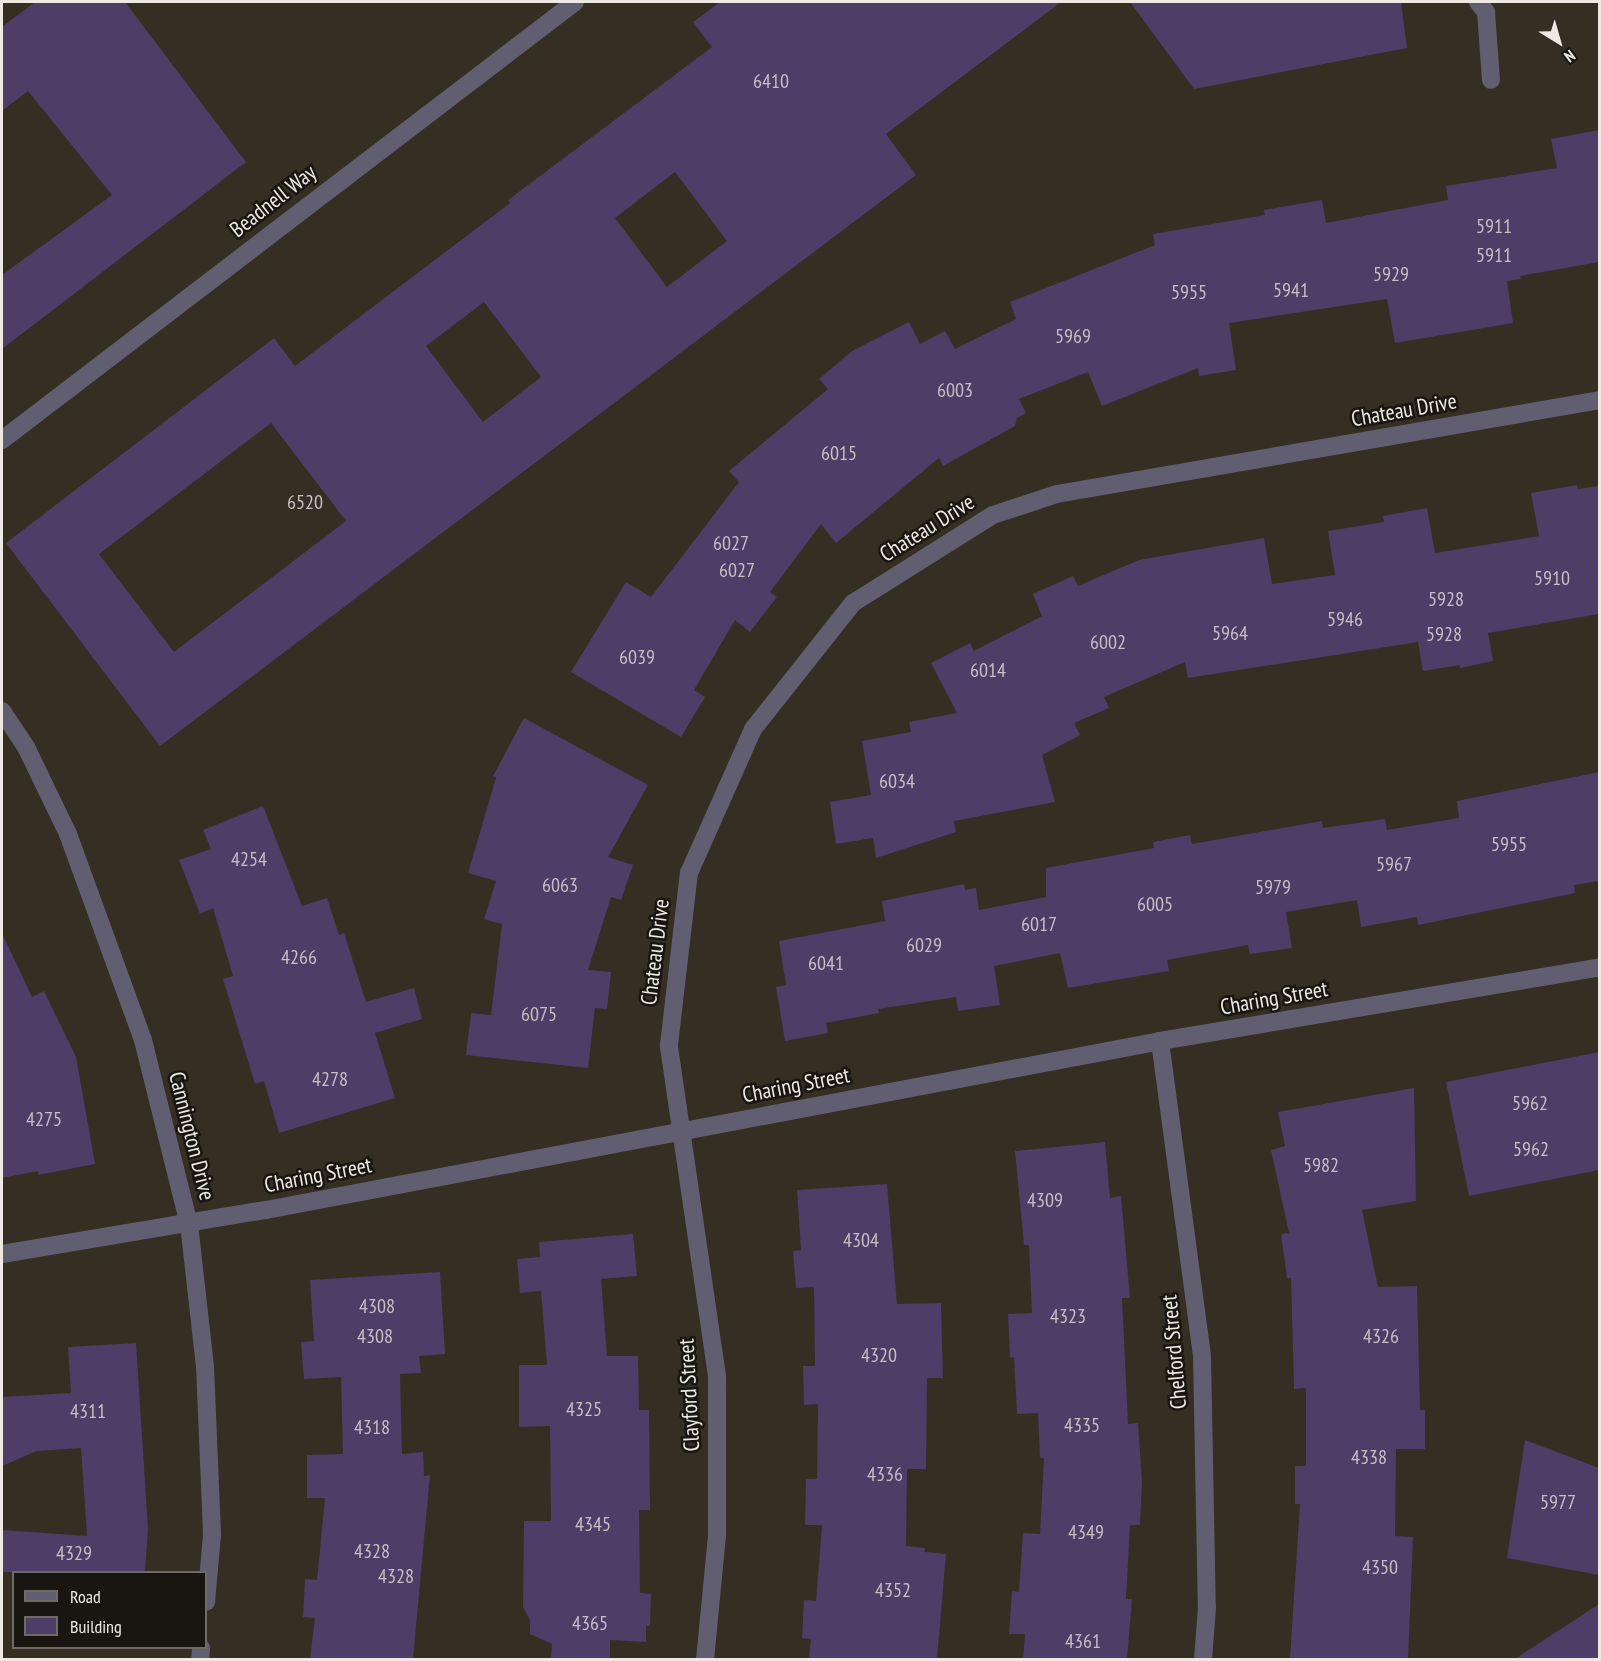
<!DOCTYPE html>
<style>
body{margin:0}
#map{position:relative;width:1601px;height:1661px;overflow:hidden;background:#342e23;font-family:"PT Sans Narrow",sans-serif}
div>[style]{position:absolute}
.building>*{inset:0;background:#4e3d66}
.lane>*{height:18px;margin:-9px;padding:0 9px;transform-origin:9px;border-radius:9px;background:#625e71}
.street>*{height:18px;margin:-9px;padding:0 9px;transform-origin:9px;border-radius:9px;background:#625e71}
span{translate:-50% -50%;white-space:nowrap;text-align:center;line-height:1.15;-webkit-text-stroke:5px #191612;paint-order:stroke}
.number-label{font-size:20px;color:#c6bfc4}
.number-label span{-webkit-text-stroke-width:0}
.street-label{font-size:22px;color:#eeeae3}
.frame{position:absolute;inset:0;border:3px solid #eeeae3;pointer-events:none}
.legend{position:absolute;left:12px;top:1571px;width:195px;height:78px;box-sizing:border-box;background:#191612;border:2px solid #6e6b66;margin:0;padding:8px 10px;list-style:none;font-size:18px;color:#eeeae3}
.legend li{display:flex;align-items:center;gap:12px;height:30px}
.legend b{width:30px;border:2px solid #6e6b66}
.north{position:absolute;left:1529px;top:12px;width:60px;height:60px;-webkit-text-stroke:4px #191612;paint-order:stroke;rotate:143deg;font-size:16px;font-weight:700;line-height:24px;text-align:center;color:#eeeae3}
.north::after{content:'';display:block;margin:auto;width:21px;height:27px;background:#eeeae3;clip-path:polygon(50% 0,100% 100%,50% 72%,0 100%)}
</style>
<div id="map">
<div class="building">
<i style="clip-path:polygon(35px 2px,125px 2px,246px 162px,2px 349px,2px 275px,112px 195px,28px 91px,2px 111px,2px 27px)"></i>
<i style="clip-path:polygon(evenodd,720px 2px,1061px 2px,886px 134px,916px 175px,160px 746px,6px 543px,274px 338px,295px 366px,510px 203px,508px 200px,712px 47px,693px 22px,720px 2px,675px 172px,727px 241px,667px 287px,615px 218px,675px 172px,720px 2px,484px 302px,541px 377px,483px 422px,426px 346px,484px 302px,720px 2px,271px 423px,346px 521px,174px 652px,99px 554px,271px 423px)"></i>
<i style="clip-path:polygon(1130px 2px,1401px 2px,1407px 48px,1194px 89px)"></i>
<i style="clip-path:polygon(1599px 130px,1599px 262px,1520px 276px,1521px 279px,1507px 281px,1513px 323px,1395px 343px,1387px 299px,1229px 323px,1236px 370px,1199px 376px,1198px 368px,1102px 406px,1088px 372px,1019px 399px,1026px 413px,1017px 418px,1015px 426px,943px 466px,939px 458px,836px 543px,821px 524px,770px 592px,777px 597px,750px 632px,735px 620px,694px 690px,705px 697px,681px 737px,571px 672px,626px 582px,651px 597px,739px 482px,729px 471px,828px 389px,819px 379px,852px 351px,909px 322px,920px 344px,945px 331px,955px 349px,1016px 319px,1010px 302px,1155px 245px,1153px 234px,1265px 215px,1264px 210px,1322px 200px,1326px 223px,1448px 200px,1446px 186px,1557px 168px,1551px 139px)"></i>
<i style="clip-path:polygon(1577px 485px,1578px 489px,1599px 486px,1599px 614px,1488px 633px,1493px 661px,1460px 668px,1460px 665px,1423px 671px,1418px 642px,1188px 678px,1185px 662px,1104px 697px,1109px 708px,1074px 723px,1080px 735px,1042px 755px,1055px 802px,954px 821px,956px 832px,876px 858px,873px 838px,836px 844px,830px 802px,871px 795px,862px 741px,911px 732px,909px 722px,957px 713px,931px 663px,970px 643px,974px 651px,1042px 616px,1033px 594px,1073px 576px,1078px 586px,1139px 560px,1264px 538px,1272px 584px,1335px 575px,1328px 531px,1384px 522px,1383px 516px,1427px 508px,1435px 553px,1539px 536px,1531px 493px)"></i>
<i style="clip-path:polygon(524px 718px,648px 785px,608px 857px,633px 865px,621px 900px,611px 897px,588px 970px,611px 972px,607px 1009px,595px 1008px,588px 1068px,466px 1055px,471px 1013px,491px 1015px,502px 924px,484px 919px,496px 881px,468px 873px,496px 778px,493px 776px)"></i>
<i style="clip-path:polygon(1599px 772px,1599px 881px,1574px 885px,1575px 893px,1418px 925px,1417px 917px,1361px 927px,1357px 900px,1286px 912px,1292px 948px,1250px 954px,1248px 945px,1167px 960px,1169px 971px,1068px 988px,1060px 953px,994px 966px,1000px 1005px,958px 1011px,956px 997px,878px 1009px,879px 1013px,826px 1023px,828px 1033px,785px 1041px,776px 987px,786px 985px,779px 941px,885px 921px,882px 901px,964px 884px,965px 890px,976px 888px,979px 910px,1046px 897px,1046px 868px,1154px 848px,1153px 842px,1190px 835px,1192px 844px,1322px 821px,1323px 828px,1385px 819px,1387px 830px,1459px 818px,1457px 801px)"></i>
<i style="clip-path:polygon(263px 806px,302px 906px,327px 898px,339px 935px,344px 933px,366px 1002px,414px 988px,422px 1019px,375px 1033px,395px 1098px,279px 1133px,264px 1081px,255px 1084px,223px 979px,233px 976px,213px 908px,200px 914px,179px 860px,211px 849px,203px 830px)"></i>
<i style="clip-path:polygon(2px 933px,32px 997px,44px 991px,76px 1057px,95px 1164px,38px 1175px,38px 1171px,2px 1178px)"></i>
<i style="clip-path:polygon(1599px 1052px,1599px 1170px,1469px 1196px,1446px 1082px)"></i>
<i style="clip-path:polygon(1414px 1088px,1416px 1201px,1362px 1210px,1378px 1287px,1417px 1286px,1420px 1410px,1425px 1410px,1425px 1449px,1396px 1449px,1395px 1536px,1413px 1537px,1408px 1659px,1290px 1659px,1300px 1504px,1295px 1504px,1295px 1466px,1306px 1466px,1306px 1388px,1294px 1389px,1291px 1278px,1287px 1278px,1281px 1234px,1289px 1233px,1271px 1150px,1285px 1146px,1278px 1112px)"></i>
<i style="clip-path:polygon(1105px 1142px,1110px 1198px,1121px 1196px,1130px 1298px,1122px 1298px,1128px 1424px,1138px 1423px,1142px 1482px,1140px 1525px,1130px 1525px,1126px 1599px,1132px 1599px,1127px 1659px,1023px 1659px,1025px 1634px,1009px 1634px,1012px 1591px,1019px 1592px,1023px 1533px,1040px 1534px,1044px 1458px,1040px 1458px,1038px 1413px,1017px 1414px,1014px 1357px,1010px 1358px,1008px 1314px,1032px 1313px,1029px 1245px,1024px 1245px,1015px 1151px)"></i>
<i style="clip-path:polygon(887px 1184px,897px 1304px,941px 1303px,943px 1378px,927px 1378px,926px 1469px,907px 1469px,906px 1546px,925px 1548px,925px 1552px,946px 1554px,937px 1659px,809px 1659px,811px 1639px,802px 1638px,804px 1600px,816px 1601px,822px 1525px,805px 1525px,806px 1479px,817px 1479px,818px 1404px,804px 1405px,803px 1366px,815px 1366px,814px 1287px,796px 1288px,793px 1251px,801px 1250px,797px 1190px)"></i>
<i style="clip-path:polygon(633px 1234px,637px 1276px,601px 1279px,607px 1356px,638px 1356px,639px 1410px,649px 1410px,650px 1510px,639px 1510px,640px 1593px,651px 1594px,650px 1626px,646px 1626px,646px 1642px,610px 1640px,610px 1659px,551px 1659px,552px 1644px,530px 1634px,530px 1620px,523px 1607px,524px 1521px,551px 1521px,550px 1426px,519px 1427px,519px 1365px,547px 1365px,541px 1291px,520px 1293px,517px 1259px,540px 1257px,539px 1242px)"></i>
<i style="clip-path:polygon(440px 1272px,445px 1354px,419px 1356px,421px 1373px,400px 1374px,402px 1454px,423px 1452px,424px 1476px,430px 1475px,413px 1659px,310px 1659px,315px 1618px,303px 1617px,305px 1579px,317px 1580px,325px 1498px,307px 1498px,307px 1455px,343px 1454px,341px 1377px,304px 1379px,301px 1342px,314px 1341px,310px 1280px)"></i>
<i style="clip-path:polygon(136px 1343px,148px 1529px,145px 1572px,2px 1572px,2px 1530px,87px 1536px,81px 1448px,37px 1451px,2px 1466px,2px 1397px,71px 1393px,68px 1347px)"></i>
<i style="clip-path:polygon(1525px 1440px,1599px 1468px,1599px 1575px,1507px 1558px)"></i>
<i style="clip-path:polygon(1599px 1604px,1599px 1659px,1515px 1659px)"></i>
</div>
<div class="lane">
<i style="left:1478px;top:2px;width:13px;rotate:51deg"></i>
<i style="left:1486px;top:12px;width:68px;rotate:85.8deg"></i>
</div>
<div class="street">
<i style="left:2px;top:440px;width:721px;rotate:-37.39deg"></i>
<i style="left:2px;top:711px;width:43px;rotate:56.3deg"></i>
<i style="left:26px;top:747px;width:97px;rotate:64.2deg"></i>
<i style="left:68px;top:834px;width:219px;rotate:70deg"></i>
<i style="left:143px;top:1040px;width:190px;rotate:76deg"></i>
<i style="left:189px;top:1224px;width:143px;rotate:83.6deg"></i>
<i style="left:205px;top:1366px;width:169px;rotate:87.6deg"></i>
<i style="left:212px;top:1535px;width:67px;rotate:95.1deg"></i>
<i style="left:1160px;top:1041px;width:318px;rotate:82.4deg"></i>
<i style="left:1202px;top:1356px;width:251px;rotate:88.9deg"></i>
<i style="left:1207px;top:1607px;width:53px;rotate:94.3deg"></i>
<i style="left:2px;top:1254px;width:268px;rotate:-9.5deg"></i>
<i style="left:266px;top:1210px;width:910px;rotate:-10.7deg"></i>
<i style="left:1160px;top:1041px;width:446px;rotate:-9.5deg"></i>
<i style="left:200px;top:1660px;width:12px;rotate:-85deg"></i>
<i style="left:705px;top:1660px;width:126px;rotate:-84.5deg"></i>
<i style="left:717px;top:1535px;width:159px;rotate:-90deg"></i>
<i style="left:717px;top:1376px;width:334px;rotate:-98.3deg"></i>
<i style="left:669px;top:1045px;width:173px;rotate:-83.4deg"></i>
<i style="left:689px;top:873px;width:158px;rotate:-66deg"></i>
<i style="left:753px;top:729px;width:161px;rotate:-51.6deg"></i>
<i style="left:853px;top:603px;width:165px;rotate:-32.2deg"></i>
<i style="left:993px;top:515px;width:67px;rotate:-18.2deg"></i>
<i style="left:1057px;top:494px;width:551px;rotate:-9.82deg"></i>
</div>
<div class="number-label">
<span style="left:771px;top:81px">6410</span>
<span style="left:1494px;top:226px">5911</span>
<span style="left:1494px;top:255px">5911</span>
<span style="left:1391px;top:274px">5929</span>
<span style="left:1291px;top:290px">5941</span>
<span style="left:1189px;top:292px">5955</span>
<span style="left:1073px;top:336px">5969</span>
<span style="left:955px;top:390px">6003</span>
<span style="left:839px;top:453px">6015</span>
<span style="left:305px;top:502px">6520</span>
<span style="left:731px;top:543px">6027</span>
<span style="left:737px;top:570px">6027</span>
<span style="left:1552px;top:578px">5910</span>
<span style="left:1446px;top:599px">5928</span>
<span style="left:1345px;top:619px">5946</span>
<span style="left:1230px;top:633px">5964</span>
<span style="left:1444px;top:634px">5928</span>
<span style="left:1108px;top:642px">6002</span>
<span style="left:637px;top:657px">6039</span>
<span style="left:988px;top:670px">6014</span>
<span style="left:897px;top:781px">6034</span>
<span style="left:1509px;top:844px">5955</span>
<span style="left:249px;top:859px">4254</span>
<span style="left:1394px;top:864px">5967</span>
<span style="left:560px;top:885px">6063</span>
<span style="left:1273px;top:887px">5979</span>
<span style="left:1155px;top:904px">6005</span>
<span style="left:1039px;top:924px">6017</span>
<span style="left:924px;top:945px">6029</span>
<span style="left:299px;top:957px">4266</span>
<span style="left:826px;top:963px">6041</span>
<span style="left:539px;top:1014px">6075</span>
<span style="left:330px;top:1079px">4278</span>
<span style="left:1530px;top:1103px">5962</span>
<span style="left:44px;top:1119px">4275</span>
<span style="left:1531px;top:1149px">5962</span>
<span style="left:1321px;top:1165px">5982</span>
<span style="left:1045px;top:1200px">4309</span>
<span style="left:861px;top:1240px">4304</span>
<span style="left:377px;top:1306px">4308</span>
<span style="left:1068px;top:1316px">4323</span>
<span style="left:375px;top:1336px">4308</span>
<span style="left:1381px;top:1336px">4326</span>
<span style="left:879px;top:1355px">4320</span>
<span style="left:584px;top:1409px">4325</span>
<span style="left:88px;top:1411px">4311</span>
<span style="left:1082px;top:1425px">4335</span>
<span style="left:372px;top:1427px">4318</span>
<span style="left:1369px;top:1457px">4338</span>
<span style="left:885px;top:1474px">4336</span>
<span style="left:1558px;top:1502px">5977</span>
<span style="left:593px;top:1524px">4345</span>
<span style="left:1086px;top:1532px">4349</span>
<span style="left:372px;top:1551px">4328</span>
<span style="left:74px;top:1553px">4329</span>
<span style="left:1380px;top:1567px">4350</span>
<span style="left:396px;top:1576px">4328</span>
<span style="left:893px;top:1590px">4352</span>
<span style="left:590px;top:1623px">4365</span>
<span style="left:1083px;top:1641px">4361</span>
</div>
<div class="street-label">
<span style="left:273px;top:201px;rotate:-38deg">Beadnell Way</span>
<span style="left:1404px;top:410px;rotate:-10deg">Chateau Drive</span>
<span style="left:927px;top:528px;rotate:-32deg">Chateau Drive</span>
<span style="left:655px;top:952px;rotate:-83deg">Chateau Drive</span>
<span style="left:1274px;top:998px;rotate:-10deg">Charing Street</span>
<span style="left:796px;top:1085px;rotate:-11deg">Charing Street</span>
<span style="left:192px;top:1136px;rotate:76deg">Cannington Drive</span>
<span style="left:318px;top:1175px;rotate:-11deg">Charing Street</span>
<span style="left:1174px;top:1352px;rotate:-95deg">Chelford Street</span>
<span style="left:689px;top:1395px;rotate:-93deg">Clayford Street</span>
</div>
<div class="frame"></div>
<ul class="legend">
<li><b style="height:8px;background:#625e71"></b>Road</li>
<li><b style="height:16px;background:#4e3d66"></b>Building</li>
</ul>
<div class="north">N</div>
</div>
